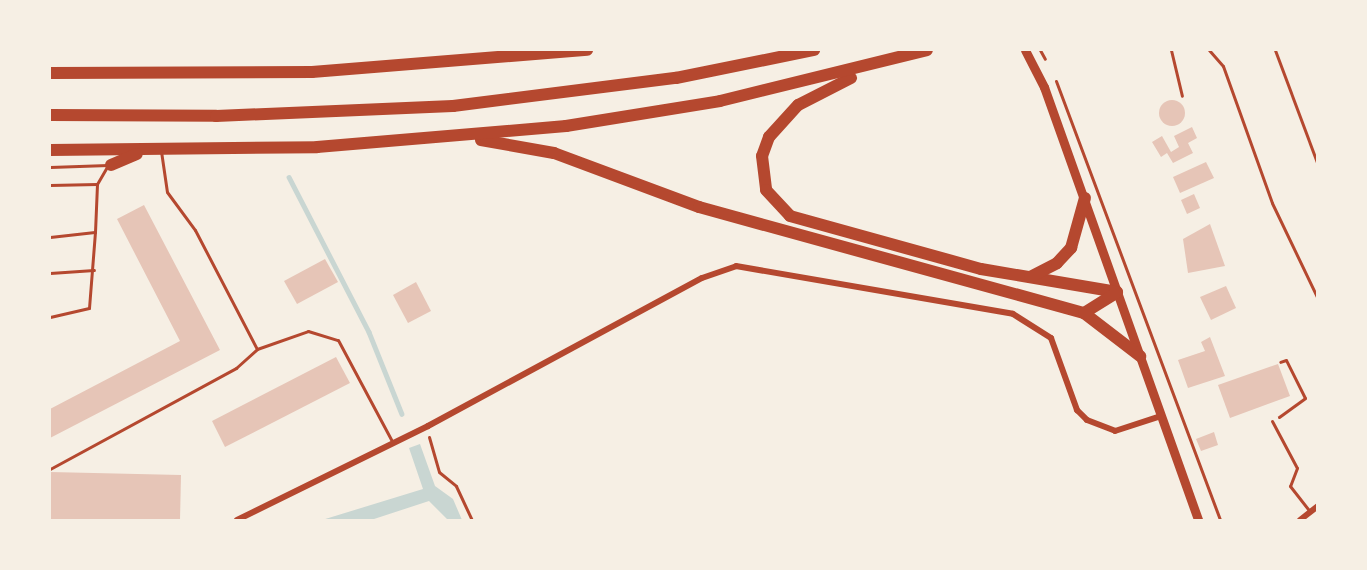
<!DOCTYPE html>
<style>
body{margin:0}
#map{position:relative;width:1367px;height:570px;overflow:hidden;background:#f6efe4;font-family:"Space Grotesk",sans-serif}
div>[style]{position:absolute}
.water>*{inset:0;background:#c9d6d2}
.stream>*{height:4.5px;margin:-2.25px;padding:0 2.25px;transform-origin:2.25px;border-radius:2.25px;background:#c9d6d2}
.building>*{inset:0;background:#e6c5b7}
.round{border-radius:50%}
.path>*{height:3px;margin:-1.5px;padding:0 1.5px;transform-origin:1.5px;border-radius:1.5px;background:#b5482f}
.service>*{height:3px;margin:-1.5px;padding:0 1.5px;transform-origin:1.5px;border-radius:1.5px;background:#b5482f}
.minor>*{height:6px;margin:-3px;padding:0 3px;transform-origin:3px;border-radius:3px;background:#b5482f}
.secondary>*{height:9px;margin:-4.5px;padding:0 4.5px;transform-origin:4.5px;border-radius:4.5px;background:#b5482f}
.motorway>*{height:12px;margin:-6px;padding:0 6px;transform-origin:6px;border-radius:6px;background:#b5482f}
span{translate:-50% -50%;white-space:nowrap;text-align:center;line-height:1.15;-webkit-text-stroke:4.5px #f6efe4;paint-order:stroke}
.frame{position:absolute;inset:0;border:51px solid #f6efe4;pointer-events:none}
</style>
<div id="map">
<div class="water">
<i style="clip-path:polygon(420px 444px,435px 486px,453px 499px,462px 520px,448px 520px,429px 501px,371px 520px,322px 520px,423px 489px,409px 448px)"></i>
</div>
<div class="stream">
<i style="left:289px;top:177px;width:174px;rotate:62.7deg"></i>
<i style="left:369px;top:332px;width:88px;rotate:68.1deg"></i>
</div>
<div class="building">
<i class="round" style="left:1159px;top:100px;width:26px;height:26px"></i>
<i style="clip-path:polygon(1192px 127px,1197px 138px,1188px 143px,1193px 153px,1173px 163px,1167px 153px,1161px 157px,1152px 142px,1162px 136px,1171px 152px,1179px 147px,1174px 136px)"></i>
<i style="clip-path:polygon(1206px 162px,1214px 178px,1180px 193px,1173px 177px)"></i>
<i style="clip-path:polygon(1194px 194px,1200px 208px,1187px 214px,1181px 200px)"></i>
<i style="clip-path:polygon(144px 205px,220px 350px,50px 438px,50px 409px,180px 341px,117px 219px)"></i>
<i style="clip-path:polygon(1210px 224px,1225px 266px,1188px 273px,1183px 239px)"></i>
<i style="clip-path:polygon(325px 259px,338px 282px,297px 304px,284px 281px)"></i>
<i style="clip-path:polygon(416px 282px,431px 311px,408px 323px,393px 295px)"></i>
<i style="clip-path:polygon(1226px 286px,1236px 308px,1211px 320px,1200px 297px)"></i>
<i style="clip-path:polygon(1210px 337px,1225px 376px,1188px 388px,1178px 360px,1205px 351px,1201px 342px)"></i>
<i style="clip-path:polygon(336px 357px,350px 383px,225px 447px,212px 421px)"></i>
<i style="clip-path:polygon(1278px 364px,1290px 396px,1230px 418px,1218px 385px)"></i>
<i style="clip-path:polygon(1214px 432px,1218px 445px,1201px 451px,1196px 439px)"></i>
<i style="clip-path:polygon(50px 472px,181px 475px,180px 520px,50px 520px)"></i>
</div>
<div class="path">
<i style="left:1040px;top:50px;width:10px;rotate:61deg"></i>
<i style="left:1171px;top:50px;width:47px;rotate:76.6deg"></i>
<i style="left:1275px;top:50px;width:123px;rotate:69.5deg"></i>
<i style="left:1056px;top:81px;width:469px;rotate:69.5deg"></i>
<i style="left:1279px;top:417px;width:32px;rotate:-36deg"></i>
<i style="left:1305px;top:398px;width:42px;rotate:-116.6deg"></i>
<i style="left:1286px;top:360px;width:6px;rotate:162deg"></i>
<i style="left:429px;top:437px;width:36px;rotate:74deg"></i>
<i style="left:439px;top:472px;width:22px;rotate:39deg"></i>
<i style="left:456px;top:486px;width:38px;rotate:65deg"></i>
</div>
<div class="service">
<i style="left:1209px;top:50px;width:21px;rotate:49deg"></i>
<i style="left:1223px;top:66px;width:145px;rotate:70.3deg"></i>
<i style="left:1272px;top:203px;width:106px;rotate:64.4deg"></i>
<i style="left:161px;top:151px;width:41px;rotate:81.7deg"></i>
<i style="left:167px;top:192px;width:47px;rotate:53.6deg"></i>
<i style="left:195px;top:230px;width:134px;rotate:62.5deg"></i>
<i style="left:257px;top:349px;width:54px;rotate:-19.4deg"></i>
<i style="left:308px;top:331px;width:31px;rotate:17deg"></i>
<i style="left:338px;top:340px;width:117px;rotate:61.9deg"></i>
<i style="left:50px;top:167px;width:58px;rotate:-2deg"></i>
<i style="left:50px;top:185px;width:47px;rotate:-1.2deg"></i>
<i style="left:50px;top:237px;width:45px;rotate:-6.3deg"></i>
<i style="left:95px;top:232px;width:48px;rotate:-87.6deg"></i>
<i style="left:97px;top:184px;width:20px;rotate:-60deg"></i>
<i style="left:50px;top:273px;width:44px;rotate:-3.9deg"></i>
<i style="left:50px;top:317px;width:40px;rotate:-13deg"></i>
<i style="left:89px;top:308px;width:76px;rotate:-85.5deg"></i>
<i style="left:1272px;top:421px;width:53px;rotate:62deg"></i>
<i style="left:1297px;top:468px;width:19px;rotate:111deg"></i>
<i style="left:1290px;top:486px;width:33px;rotate:52deg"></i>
<i style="left:50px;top:469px;width:212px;rotate:-28.5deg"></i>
<i style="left:236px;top:368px;width:28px;rotate:-42deg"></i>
</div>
<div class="minor">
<i style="left:237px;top:520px;width:213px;rotate:-26.2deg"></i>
<i style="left:428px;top:426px;width:311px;rotate:-28.4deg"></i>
<i style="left:702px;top:278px;width:36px;rotate:-19deg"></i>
<i style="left:736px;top:266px;width:281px;rotate:9.8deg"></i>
<i style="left:1013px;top:314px;width:45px;rotate:32.3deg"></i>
<i style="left:1051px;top:338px;width:77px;rotate:70.1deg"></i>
<i style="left:1077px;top:410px;width:14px;rotate:45deg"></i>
<i style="left:1087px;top:420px;width:30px;rotate:21deg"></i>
<i style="left:1115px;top:431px;width:48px;rotate:-18.1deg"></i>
<i style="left:1300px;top:520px;width:23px;rotate:-38deg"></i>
</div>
<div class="secondary">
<i style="left:1025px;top:50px;width:42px;rotate:62.8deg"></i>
<i style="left:1044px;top:87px;width:460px;rotate:70.4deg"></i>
</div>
<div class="motorway">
<i style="left:50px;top:73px;width:262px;rotate:-0.2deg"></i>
<i style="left:312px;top:72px;width:276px;rotate:-4.6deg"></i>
<i style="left:851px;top:78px;width:59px;rotate:153deg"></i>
<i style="left:798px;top:105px;width:43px;rotate:132.2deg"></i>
<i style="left:769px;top:137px;width:20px;rotate:110deg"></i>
<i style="left:762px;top:156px;width:34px;rotate:83deg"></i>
<i style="left:766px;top:190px;width:35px;rotate:47deg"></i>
<i style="left:790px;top:216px;width:198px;rotate:15.5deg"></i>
<i style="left:981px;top:269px;width:138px;rotate:9.6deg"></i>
<i style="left:50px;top:115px;width:166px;rotate:0.3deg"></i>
<i style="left:216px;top:116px;width:237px;rotate:-2.4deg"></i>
<i style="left:453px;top:106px;width:225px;rotate:-7.2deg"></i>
<i style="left:676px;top:78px;width:141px;rotate:-11.5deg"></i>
<i style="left:481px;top:140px;width:74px;rotate:10.1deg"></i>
<i style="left:554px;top:153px;width:155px;rotate:20.4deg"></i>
<i style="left:699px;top:207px;width:399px;rotate:15.4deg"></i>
<i style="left:1084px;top:313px;width:71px;rotate:37.5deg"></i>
<i style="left:50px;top:150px;width:267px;rotate:-0.6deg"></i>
<i style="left:317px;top:147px;width:250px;rotate:-4.8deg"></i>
<i style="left:566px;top:126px;width:156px;rotate:-9.2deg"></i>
<i style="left:720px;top:101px;width:213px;rotate:-13.8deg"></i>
<i style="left:111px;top:165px;width:28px;rotate:-23deg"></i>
<i style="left:1030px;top:277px;width:30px;rotate:-27deg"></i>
<i style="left:1057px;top:263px;width:21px;rotate:-47deg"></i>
<i style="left:1071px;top:248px;width:52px;rotate:-74.4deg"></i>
<i style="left:1084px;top:313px;width:39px;rotate:-32deg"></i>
</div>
<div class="frame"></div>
</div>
